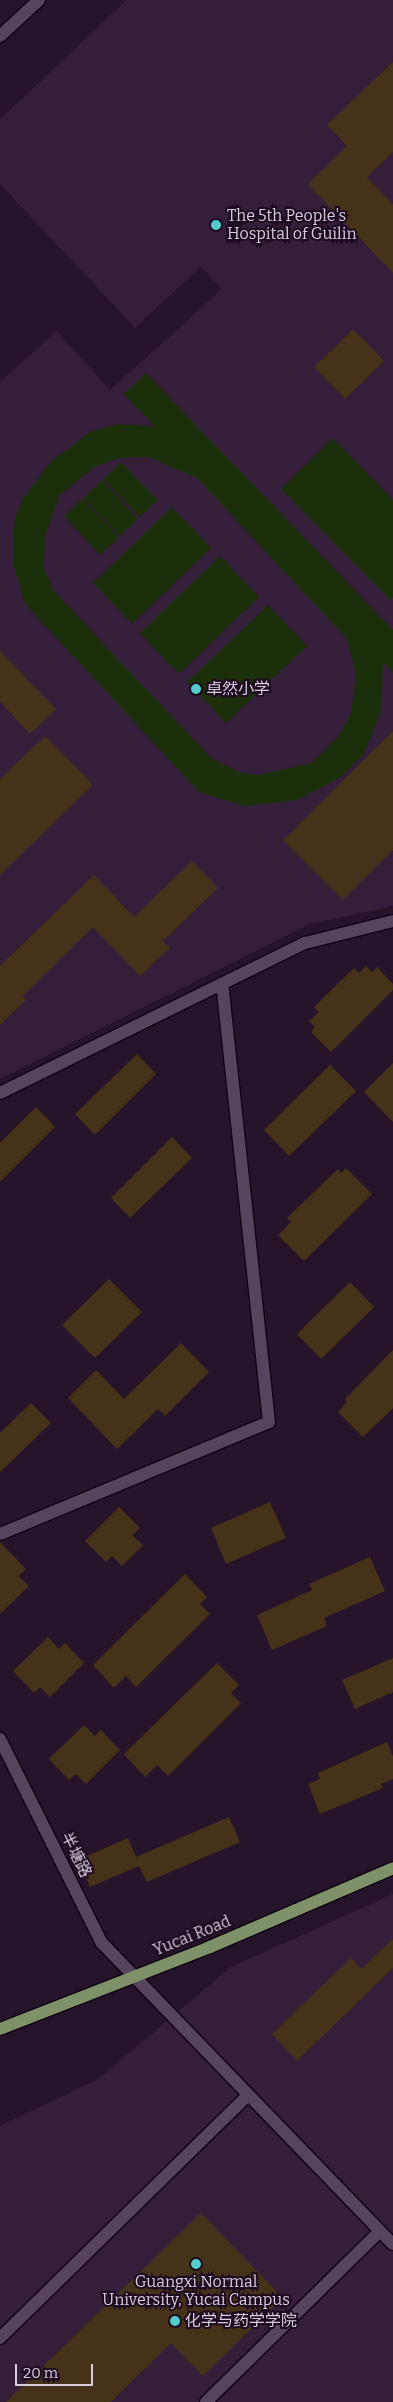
<!DOCTYPE html>
<meta charset="utf-8">
<style>
body{margin:0}
#map{position:relative;width:393px;height:2402px;overflow:hidden;background:#26142b;font-family:Bitter,"Noto Sans SC",serif}
div>[style]{position:absolute}
.built>*{inset:0;background:#341e3a}
.green>*{inset:0;background:#1b2f0b}
.building>*{inset:0;background:#453218}
.roads{filter:drop-shadow(1px 0 #0e0213) drop-shadow(-1px 0 #0e0213) drop-shadow(0 1px #0e0213) drop-shadow(0 -1px #0e0213)}
.minor>*{height:12px;margin:-6px;padding:0 6px;transform-origin:6px;border-radius:6px;background:#56435c}
.major>*{height:12px;margin:-6px;padding:0 6px;transform-origin:6px;border-radius:6px;background:#7e9169}
.dots>*{width:14px;height:14px;translate:-50% -50%;box-sizing:border-box;border:2px solid #1c0b21;border-radius:50%}
span{translate:-50% -50%;white-space:nowrap;text-align:center;line-height:1.15;-webkit-text-stroke:4px #1c0b21;paint-order:stroke}
.poi-label{font-size:16px;color:#d8cddc}
.left{translate:0 -50%;text-align:left}
.street-label{font-size:16px;color:#d8cddc}
.scale{position:absolute;left:15px;top:2364px;width:78px;height:22px;box-sizing:border-box;border:2px solid #d8cddc;border-top:0;padding-left:6px;font-size:15px;line-height:18px;white-space:nowrap;color:#d8cddc;-webkit-text-stroke:4px #1c0b21;paint-order:stroke}
</style>
<div id="map">
<div class="built">
<i style="clip-path:polygon(127px 0,393px 0,393px 906px,310px 924px,0 1079px,0 382px,56px 331px,110px 390px,222px 289px,201px 266px,135px 328px,0 184px,0 119px)"></i>
<i style="clip-path:polygon(393px 1894px,393px 2402px,0 2402px,0 2126px,98px 2079px,231px 1967px)"></i>
</div>
<div class="green">
<i style="clip-path:polygon(evenodd,146px 373px,393px 630px,393px 673px,383px 662px,382px 708px,364px 754px,341px 777px,298px 800px,244px 806px,199px 792px,27px 606px,22px 596px,13px 562px,13px 543px,15px 518px,23px 498px,51px 462px,90px 432px,117px 424px,155px 426px,124px 394px,146px 373px,148px 457px,197px 478px,347px 639px,356px 674px,351px 714px,338px 737px,312px 763px,258px 775px,239px 772px,212px 759px,53px 590px,44px 567px,45px 536px,59px 496px,94px 467px,120px 458px,148px 457px)"></i>
<i style="clip-path:polygon(333px 438px,393px 500px,393px 596px,390px 600px,281px 489px)"></i>
<i style="clip-path:polygon(121px 462px,158px 500px,140px 517px,103px 479px)"></i>
<i style="clip-path:polygon(102px 480px,138px 519px,120px 536px,83px 498px)"></i>
<i style="clip-path:polygon(82px 499px,119px 537px,100px 555px,64px 516px)"></i>
<i style="clip-path:polygon(172px 507px,211px 548px,132px 624px,93px 583px)"></i>
<i style="clip-path:polygon(220px 556px,259px 597px,179px 674px,140px 633px)"></i>
<i style="clip-path:polygon(268px 605px,307px 646px,226px 723px,187px 682px)"></i>
</div>
<div class="building">
<i style="clip-path:polygon(393px 62px,393px 152px,367px 177px,393px 205px,393px 273px,308px 184px,347px 146px,327px 125px)"></i>
<i style="clip-path:polygon(353px 329px,384px 361px,345px 399px,314px 367px)"></i>
<i style="clip-path:polygon(0 651px,56px 709px,30px 734px,0 702px)"></i>
<i style="clip-path:polygon(393px 731px,393px 850px,343px 900px,283px 840px)"></i>
<i style="clip-path:polygon(45px 736px,93px 785px,0 875px,0 779px)"></i>
<i style="clip-path:polygon(192px 861px,218px 888px,163px 941px,170px 948px,140px 976px,93px 927px,23px 996px,26px 1000px,0 1025px,0 966px,94px 875px,134px 917px)"></i>
<i style="clip-path:polygon(366px 966px,372px 972px,377px 967px,393px 984px,393px 990px,331px 1052px,311px 1032px,315px 1027px,309px 1021px,319px 1012px,314px 1007px,354px 968px,359px 973px)"></i>
<i style="clip-path:polygon(137px 1054px,156px 1074px,95px 1135px,75px 1114px)"></i>
<i style="clip-path:polygon(393px 1063px,393px 1122px,364px 1092px)"></i>
<i style="clip-path:polygon(330px 1065px,356px 1091px,289px 1156px,264px 1130px)"></i>
<i style="clip-path:polygon(36px 1107px,55px 1127px,0 1182px,0 1143px)"></i>
<i style="clip-path:polygon(172px 1137px,192px 1158px,130px 1218px,111px 1198px)"></i>
<i style="clip-path:polygon(346px 1168px,372px 1194px,304px 1261px,278px 1235px,291px 1222px,287px 1218px,338px 1169px,341px 1173px)"></i>
<i style="clip-path:polygon(109px 1279px,142px 1312px,95px 1358px,62px 1325px)"></i>
<i style="clip-path:polygon(350px 1282px,374px 1307px,321px 1359px,297px 1334px)"></i>
<i style="clip-path:polygon(181px 1343px,209px 1372px,165px 1416px,158px 1409px,117px 1449px,68px 1398px,96px 1370px,124px 1399px)"></i>
<i style="clip-path:polygon(393px 1350px,393px 1408px,363px 1437px,338px 1412px,347px 1402px,345px 1399px)"></i>
<i style="clip-path:polygon(31px 1403px,51px 1423px,0 1472px,0 1433px)"></i>
<i style="clip-path:polygon(270px 1502px,286px 1538px,226px 1564px,211px 1528px)"></i>
<i style="clip-path:polygon(119px 1507px,140px 1528px,132px 1535px,143px 1545px,122px 1566px,112px 1556px,106px 1562px,85px 1541px)"></i>
<i style="clip-path:polygon(0 1542px,26px 1569px,19px 1576px,29px 1586px,0 1614px)"></i>
<i style="clip-path:polygon(370px 1557px,385px 1591px,324px 1618px,327px 1626px,272px 1650px,257px 1615px,312px 1590px,309px 1584px)"></i>
<i style="clip-path:polygon(185px 1574px,207px 1597px,200px 1604px,210px 1614px,136px 1687px,126px 1676px,114px 1688px,93px 1665px)"></i>
<i style="clip-path:polygon(48px 1637px,59px 1649px,65px 1643px,84px 1663px,50px 1697px,40px 1687px,34px 1693px,13px 1671px)"></i>
<i style="clip-path:polygon(393px 1658px,393px 1692px,355px 1709px,342px 1680px)"></i>
<i style="clip-path:polygon(217px 1663px,239px 1685px,231px 1693px,241px 1703px,168px 1776px,157px 1765px,145px 1777px,124px 1754px)"></i>
<i style="clip-path:polygon(84px 1725px,95px 1736px,101px 1730px,120px 1750px,86px 1784px,76px 1774px,69px 1780px,49px 1759px)"></i>
<i style="clip-path:polygon(387px 1742px,393px 1756px,393px 1779px,381px 1784px,383px 1788px,320px 1814px,308px 1784px,320px 1779px,318px 1773px)"></i>
<i style="clip-path:polygon(229px 1817px,240px 1842px,147px 1882px,139px 1866px,90px 1887px,78px 1860px,128px 1838px,136px 1857px)"></i>
<i style="clip-path:polygon(393px 1939px,393px 1968px,297px 2061px,272px 2034px,351px 1958px,361px 1969px)"></i>
<i style="clip-path:polygon(201px 2213px,283px 2298px,203px 2376px,171px 2343px,111px 2402px,6px 2402px)"></i>
</div>
<div class="roads">
<div class="minor">
<i style="left:0;top:36px;width:53px;rotate:-42.7deg"></i>
<i style="left:0;top:1093px;width:340px;rotate:-26.2deg"></i>
<i style="left:305px;top:943px;width:91px;rotate:-14deg"></i>
<i style="left:0;top:1534px;width:291px;rotate:-22.6deg"></i>
<i style="left:269px;top:1422px;width:441px;rotate:-96.1deg"></i>
<i style="left:0;top:1739px;width:227px;rotate:63.5deg"></i>
<i style="left:101px;top:1942px;width:420px;rotate:46deg"></i>
<i style="left:0;top:2338px;width:347px;rotate:-44.4deg"></i>
<i style="left:206px;top:2402px;width:244px;rotate:-44.5deg"></i>
</div>
<div class="major">
<i style="left:0;top:2029px;width:225px;rotate:-21.3deg"></i>
<i style="left:210px;top:1947px;width:199px;rotate:-23.3deg"></i>
</div>
</div>
<div class="dots">
<i style="left:216px;top:225px;background:#52cdcc"></i>
<i style="left:196px;top:689px;background:#52cdcc"></i>
<i style="left:196px;top:2264px;background:#52cdcc"></i>
<i style="left:175px;top:2321px;background:#52cdcc"></i>
</div>
<div class="poi-label">
<span class="left" style="left:227px;top:225px">The 5th People's<br>Hospital of Guilin</span>
<span class="left" style="left:206px;top:689px">卓然小学</span>
<span style="left:196px;top:2291px">Guangxi Normal<br>University, Yucai Campus</span>
<span class="left" style="left:185px;top:2321px">化学与药学学院</span>
</div>
<div class="street-label">
<span style="left:76px;top:1855px;rotate:64deg">半塘路</span>
<span style="left:192px;top:1936px;rotate:-22deg">Yucai Road</span>
</div>
<div class="scale">20 m</div>
</div>
